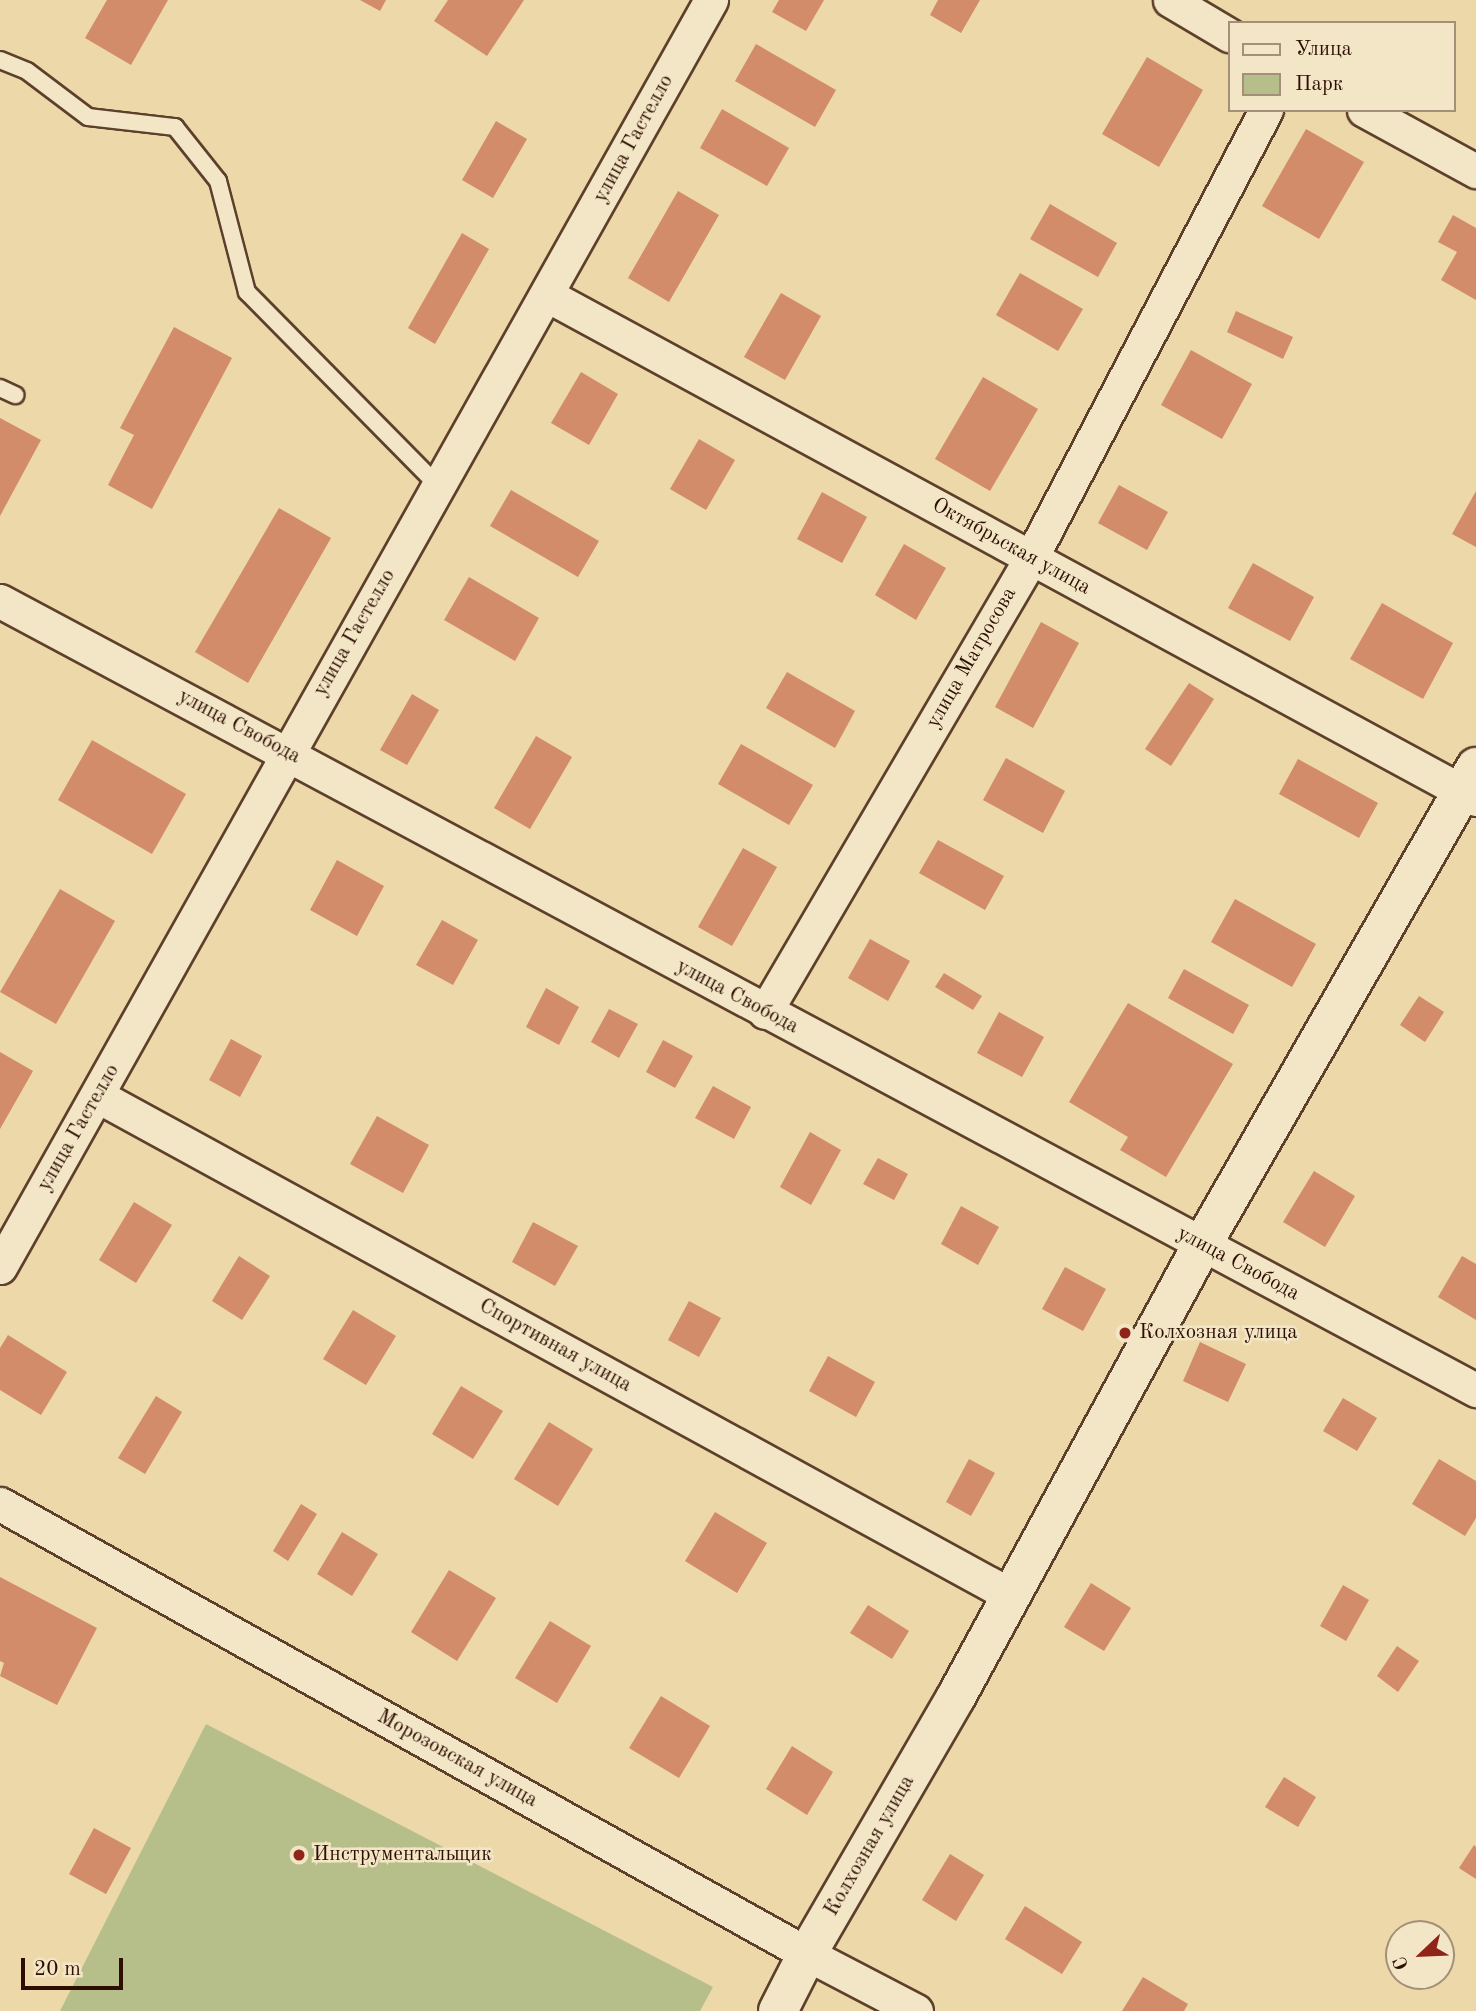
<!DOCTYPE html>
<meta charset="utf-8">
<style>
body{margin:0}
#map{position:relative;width:1476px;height:2011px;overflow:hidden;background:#ecd8a9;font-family:"Old Standard TT",serif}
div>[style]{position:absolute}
.green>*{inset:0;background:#b6bf89}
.building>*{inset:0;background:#d28c69}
.roads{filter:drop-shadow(2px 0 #5d402b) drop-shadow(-2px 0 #5d402b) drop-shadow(0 2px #5d402b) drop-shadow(0 -2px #5d402b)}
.lane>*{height:16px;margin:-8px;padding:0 8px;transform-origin:8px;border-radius:8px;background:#f3e6c7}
.street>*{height:33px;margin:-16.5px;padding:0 16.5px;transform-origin:16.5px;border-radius:16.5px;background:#f3e6c7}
.secondary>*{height:38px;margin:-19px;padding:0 19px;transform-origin:19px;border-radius:19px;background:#f3e6c7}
.dots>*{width:19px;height:19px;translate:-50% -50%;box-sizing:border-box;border:4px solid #f3e6c7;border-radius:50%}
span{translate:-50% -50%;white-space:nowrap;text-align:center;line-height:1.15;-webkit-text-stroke:5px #f3e6c7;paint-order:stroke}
.street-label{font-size:21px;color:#2d0e01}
.poi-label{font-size:21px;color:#2d0e01}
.left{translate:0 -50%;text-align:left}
.legend{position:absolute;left:1228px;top:21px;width:228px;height:91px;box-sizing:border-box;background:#f3e6c7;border:2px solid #a49078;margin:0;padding:9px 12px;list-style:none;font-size:21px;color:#2d0e01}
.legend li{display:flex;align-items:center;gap:14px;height:35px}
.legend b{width:35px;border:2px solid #a49078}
.north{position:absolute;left:1385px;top:1920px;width:70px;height:70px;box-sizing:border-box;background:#f3e6c7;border:2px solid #a49078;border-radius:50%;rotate:247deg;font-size:19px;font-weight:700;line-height:28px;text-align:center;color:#2d0e01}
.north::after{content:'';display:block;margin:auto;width:24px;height:32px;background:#8f2418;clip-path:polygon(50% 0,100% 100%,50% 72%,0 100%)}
.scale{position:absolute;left:21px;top:1958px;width:102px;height:32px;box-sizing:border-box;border:4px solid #2d0e01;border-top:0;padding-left:9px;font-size:21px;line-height:24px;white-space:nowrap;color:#2d0e01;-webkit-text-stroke:5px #f3e6c7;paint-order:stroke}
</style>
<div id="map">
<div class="green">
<i style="clip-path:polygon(206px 1724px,713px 1987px,700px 2011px,60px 2011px)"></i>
</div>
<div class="building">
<i style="clip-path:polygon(107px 0,168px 0,131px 65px,85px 38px)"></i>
<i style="clip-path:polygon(360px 0,386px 0,380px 11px)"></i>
<i style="clip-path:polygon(448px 0,524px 0,487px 56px,434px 21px)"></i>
<i style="clip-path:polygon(779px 0,824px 0,806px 31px,772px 12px)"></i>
<i style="clip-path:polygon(938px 0,980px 0,961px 33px,930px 15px)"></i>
<i style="clip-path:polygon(756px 44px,836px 90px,815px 127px,735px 81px)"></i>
<i style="clip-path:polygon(1147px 57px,1203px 90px,1159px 167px,1102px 134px)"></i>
<i style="clip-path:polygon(722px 109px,789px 148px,767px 186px,700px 148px)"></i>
<i style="clip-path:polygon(496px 121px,527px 139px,493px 198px,462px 180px)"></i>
<i style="clip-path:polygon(1306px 129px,1364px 162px,1319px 239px,1262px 206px)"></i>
<i style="clip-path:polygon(678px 191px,719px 215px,669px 302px,628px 278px)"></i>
<i style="clip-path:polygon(1050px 204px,1117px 243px,1098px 277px,1030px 239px)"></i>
<i style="clip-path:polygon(1453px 215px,1476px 228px,1476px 300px,1441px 280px,1457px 252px,1438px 242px)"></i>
<i style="clip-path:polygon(462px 233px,489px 249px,435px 344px,408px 328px)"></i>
<i style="clip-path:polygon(1020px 273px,1083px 309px,1058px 351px,996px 315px)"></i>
<i style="clip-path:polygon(781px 293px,821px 316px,785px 380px,744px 357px)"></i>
<i style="clip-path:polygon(1236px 311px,1293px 337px,1283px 359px,1227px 332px)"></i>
<i style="clip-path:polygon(174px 327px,232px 358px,152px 509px,108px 485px,134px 435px,120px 428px)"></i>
<i style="clip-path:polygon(1191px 350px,1252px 384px,1222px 439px,1161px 405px)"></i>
<i style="clip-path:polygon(581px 372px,618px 394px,589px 445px,551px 423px)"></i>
<i style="clip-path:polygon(983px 377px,1038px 409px,990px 491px,935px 459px)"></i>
<i style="clip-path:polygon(0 418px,41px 440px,0 516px)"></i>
<i style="clip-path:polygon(699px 439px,735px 460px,706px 510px,670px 489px)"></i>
<i style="clip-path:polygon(1119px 485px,1168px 512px,1147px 550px,1098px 523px)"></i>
<i style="clip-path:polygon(511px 490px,599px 541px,578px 577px,490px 526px)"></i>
<i style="clip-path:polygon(1476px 491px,1476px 547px,1452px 534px)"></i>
<i style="clip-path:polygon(822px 492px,867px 517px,842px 563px,797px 539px)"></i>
<i style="clip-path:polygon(279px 508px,331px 538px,248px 683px,195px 652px)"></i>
<i style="clip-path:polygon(904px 544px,946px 568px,916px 620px,875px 595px)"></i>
<i style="clip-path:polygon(1253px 563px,1314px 597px,1290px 641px,1228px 608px)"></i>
<i style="clip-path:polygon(469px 577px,539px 618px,515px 661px,444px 620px)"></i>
<i style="clip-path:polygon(1382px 603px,1453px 643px,1423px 699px,1350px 659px)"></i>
<i style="clip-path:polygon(1041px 622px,1079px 643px,1033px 728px,995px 707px)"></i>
<i style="clip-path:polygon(787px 672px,855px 711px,835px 748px,766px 708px)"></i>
<i style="clip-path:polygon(1189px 683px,1214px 699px,1171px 766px,1145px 749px)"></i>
<i style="clip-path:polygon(412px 694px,439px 710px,407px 765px,380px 750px)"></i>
<i style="clip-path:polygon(536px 736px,572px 757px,530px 829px,494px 808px)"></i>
<i style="clip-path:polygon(92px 740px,186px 794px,152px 854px,58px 800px)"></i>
<i style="clip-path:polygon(741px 744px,813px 785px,789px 825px,718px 784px)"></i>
<i style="clip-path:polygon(1006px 758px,1065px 791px,1043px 833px,983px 800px)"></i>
<i style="clip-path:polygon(1298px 759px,1378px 803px,1359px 838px,1279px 794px)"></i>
<i style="clip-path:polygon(938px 840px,1004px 876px,985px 910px,919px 873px)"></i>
<i style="clip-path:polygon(743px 848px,777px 867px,732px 946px,698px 927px)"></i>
<i style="clip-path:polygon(337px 860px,384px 886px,357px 936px,310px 910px)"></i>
<i style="clip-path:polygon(60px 889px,115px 921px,56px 1024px,0 992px)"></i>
<i style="clip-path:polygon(1235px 899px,1316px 944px,1292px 987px,1211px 942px)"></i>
<i style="clip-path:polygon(442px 920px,478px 940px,453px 985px,416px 965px)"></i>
<i style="clip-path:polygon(870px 939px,910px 961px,888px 1001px,848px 978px)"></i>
<i style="clip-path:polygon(1184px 969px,1249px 1005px,1233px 1034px,1168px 998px)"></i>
<i style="clip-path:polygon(944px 973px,982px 996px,973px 1010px,935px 987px)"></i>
<i style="clip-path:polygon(546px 988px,579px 1007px,559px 1045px,526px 1027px)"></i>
<i style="clip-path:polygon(1419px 996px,1444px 1012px,1425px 1042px,1400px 1025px)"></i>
<i style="clip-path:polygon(1128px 1003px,1233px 1064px,1166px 1177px,1120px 1150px,1128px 1137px,1069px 1102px)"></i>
<i style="clip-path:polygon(609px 1009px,638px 1024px,619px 1058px,591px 1042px)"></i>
<i style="clip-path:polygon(999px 1012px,1044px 1037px,1022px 1077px,977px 1053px)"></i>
<i style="clip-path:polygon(231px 1039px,262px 1056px,240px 1097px,209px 1080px)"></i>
<i style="clip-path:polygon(663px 1040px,693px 1056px,675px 1088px,646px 1072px)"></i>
<i style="clip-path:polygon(0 1052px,33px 1071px,0 1129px)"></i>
<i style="clip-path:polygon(713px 1086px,751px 1107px,734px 1139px,695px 1118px)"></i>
<i style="clip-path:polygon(377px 1116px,429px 1145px,403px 1193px,350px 1164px)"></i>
<i style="clip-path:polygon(810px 1132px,841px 1150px,811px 1205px,780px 1187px)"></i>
<i style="clip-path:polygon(878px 1158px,908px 1174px,894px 1200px,863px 1184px)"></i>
<i style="clip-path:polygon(1314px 1171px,1355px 1196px,1325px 1247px,1283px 1222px)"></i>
<i style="clip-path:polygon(134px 1202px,172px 1225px,136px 1283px,99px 1260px)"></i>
<i style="clip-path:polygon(961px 1206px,999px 1227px,978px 1265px,941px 1244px)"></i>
<i style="clip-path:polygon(533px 1222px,578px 1246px,555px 1286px,512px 1262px)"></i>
<i style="clip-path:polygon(239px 1256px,270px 1276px,242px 1320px,212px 1301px)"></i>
<i style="clip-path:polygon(1462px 1256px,1476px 1264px,1476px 1320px,1438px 1297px)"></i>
<i style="clip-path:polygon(1065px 1267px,1106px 1289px,1083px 1331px,1042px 1309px)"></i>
<i style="clip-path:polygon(689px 1301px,721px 1318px,699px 1357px,668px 1340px)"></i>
<i style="clip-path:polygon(353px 1310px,396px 1336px,366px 1385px,323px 1359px)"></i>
<i style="clip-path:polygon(8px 1335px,67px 1372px,41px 1415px,0 1390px,0 1348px)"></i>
<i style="clip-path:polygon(1200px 1342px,1246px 1364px,1228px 1402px,1183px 1381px)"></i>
<i style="clip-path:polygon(828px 1356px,875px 1382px,856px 1417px,809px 1391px)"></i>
<i style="clip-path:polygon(461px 1386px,503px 1411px,473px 1459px,432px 1434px)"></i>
<i style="clip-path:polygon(156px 1396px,182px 1412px,145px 1474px,118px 1458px)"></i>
<i style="clip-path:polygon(1343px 1398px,1377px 1418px,1357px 1451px,1323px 1431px)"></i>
<i style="clip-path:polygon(549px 1422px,593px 1449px,558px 1506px,514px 1479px)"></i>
<i style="clip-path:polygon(969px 1459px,995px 1473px,971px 1516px,946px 1502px)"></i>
<i style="clip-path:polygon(1439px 1459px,1476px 1481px,1476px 1518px,1465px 1536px,1412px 1504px)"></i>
<i style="clip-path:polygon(301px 1504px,317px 1514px,288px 1561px,273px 1551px)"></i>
<i style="clip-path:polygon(715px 1512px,767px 1543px,737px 1593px,685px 1561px)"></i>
<i style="clip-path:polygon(342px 1532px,378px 1554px,352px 1596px,317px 1574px)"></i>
<i style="clip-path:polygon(449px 1570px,496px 1598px,457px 1661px,411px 1632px)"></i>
<i style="clip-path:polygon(0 1577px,97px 1628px,57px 1705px,0 1676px,4px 1663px,0 1661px)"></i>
<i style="clip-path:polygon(1091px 1583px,1131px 1608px,1104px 1651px,1064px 1627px)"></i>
<i style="clip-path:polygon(1343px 1585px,1369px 1600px,1346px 1641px,1320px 1626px)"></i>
<i style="clip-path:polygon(868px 1605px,909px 1631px,892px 1659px,850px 1633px)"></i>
<i style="clip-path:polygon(550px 1621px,591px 1646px,557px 1703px,515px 1678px)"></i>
<i style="clip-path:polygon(1397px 1646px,1419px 1661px,1398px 1692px,1377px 1676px)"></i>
<i style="clip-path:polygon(661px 1696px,710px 1726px,679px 1778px,629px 1748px)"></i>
<i style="clip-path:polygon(792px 1746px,833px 1772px,807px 1815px,766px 1789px)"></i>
<i style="clip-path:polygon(1284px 1777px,1316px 1797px,1298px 1827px,1265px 1807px)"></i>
<i style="clip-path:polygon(94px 1828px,131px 1848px,106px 1894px,69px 1874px)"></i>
<i style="clip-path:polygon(1474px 1845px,1476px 1847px,1476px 1879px,1459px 1868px)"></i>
<i style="clip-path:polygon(950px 1854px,984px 1875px,956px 1921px,922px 1900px)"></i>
<i style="clip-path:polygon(1025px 1906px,1082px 1942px,1062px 1974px,1005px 1939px)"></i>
<i style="clip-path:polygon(1143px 1977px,1188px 2004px,1184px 2011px,1122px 2011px)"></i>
</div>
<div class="roads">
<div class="lane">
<i style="left:0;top:60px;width:29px;rotate:22deg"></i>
<i style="left:27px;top:71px;width:76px;rotate:37deg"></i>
<i style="left:88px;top:117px;width:88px;rotate:6.6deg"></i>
<i style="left:175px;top:127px;width:69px;rotate:51.5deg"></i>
<i style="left:218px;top:181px;width:115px;rotate:75.4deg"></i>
<i style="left:247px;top:292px;width:272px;rotate:45.4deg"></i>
<i style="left:0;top:388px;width:17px;rotate:25deg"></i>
</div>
<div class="street">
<i style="left:1170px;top:0;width:69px;rotate:30.7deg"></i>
<i style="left:1364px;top:110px;width:128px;rotate:28.6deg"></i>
<i style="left:547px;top:295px;width:1057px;rotate:28.48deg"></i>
<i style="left:0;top:601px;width:1674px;rotate:28.13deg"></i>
<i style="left:765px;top:1012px;width:526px;rotate:-59.63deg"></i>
<i style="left:1031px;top:558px;width:506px;rotate:-62.32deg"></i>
<i style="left:98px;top:1096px;width:1042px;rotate:28.68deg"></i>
<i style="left:0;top:1267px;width:1453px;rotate:-60.7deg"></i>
<i style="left:0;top:1504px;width:924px;rotate:29.14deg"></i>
<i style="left:807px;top:1954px;width:123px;rotate:27.6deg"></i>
</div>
<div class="secondary">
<i style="left:778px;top:2011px;width:64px;rotate:-63deg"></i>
<i style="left:807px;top:1954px;width:297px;rotate:-59.9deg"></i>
<i style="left:956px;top:1697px;width:515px;rotate:-61.44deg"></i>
<i style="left:1202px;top:1245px;width:551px;rotate:-60.18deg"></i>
</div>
</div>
<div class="dots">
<i style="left:1125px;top:1333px;background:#8f2418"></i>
<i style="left:299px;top:1855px;background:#8f2418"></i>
</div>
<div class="street-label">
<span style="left:634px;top:139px;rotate:-61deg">улица Гастелло</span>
<span style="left:1011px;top:547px;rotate:29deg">Октябрьская улица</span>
<span style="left:355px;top:633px;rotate:-60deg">улица Гастелло</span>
<span style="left:972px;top:658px;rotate:-60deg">улица Матросова</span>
<span style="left:239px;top:727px;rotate:28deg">улица Свобода</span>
<span style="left:737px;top:997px;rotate:28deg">улица Свобода</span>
<span style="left:79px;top:1128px;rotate:-60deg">улица Гастелло</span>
<span style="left:1238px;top:1264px;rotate:28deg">улица Свобода</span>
<span style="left:555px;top:1346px;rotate:29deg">Спортивная улица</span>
<span style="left:457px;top:1759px;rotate:29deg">Морозовская улица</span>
<span style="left:870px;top:1846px;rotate:-60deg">Колхозная улица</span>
</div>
<div class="poi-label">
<span class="left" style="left:1139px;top:1333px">Колхозная улица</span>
<span class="left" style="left:313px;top:1855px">Инструментальщик</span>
</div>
<ul class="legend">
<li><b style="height:9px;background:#f3e6c7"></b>Улица</li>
<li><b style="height:19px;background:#b6bf89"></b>Парк</li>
</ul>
<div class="north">С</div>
<div class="scale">20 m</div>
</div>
